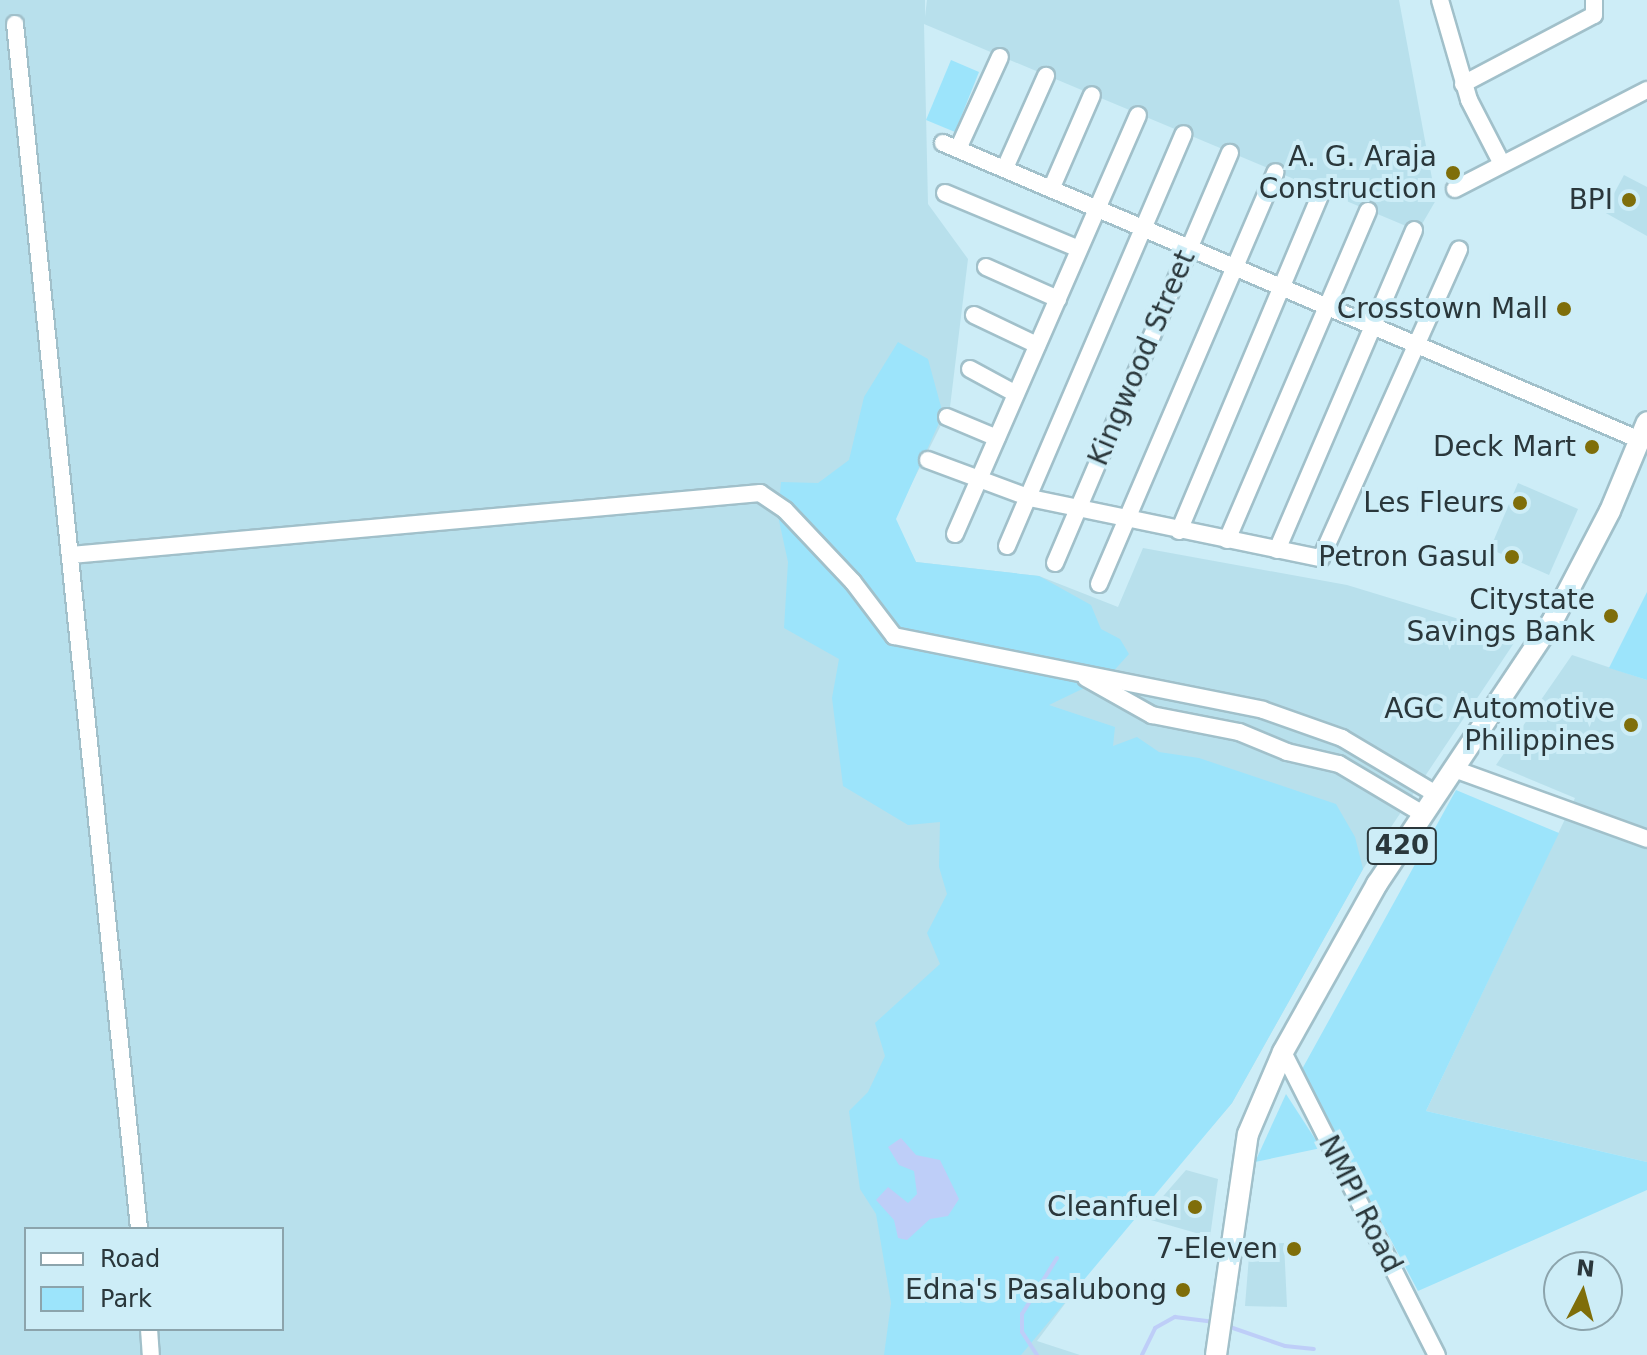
<!DOCTYPE html>
<style>
body{margin:0}
#map{position:relative;width:1647px;height:1355px;overflow:hidden;background:#cdedf7;font-family:"DejaVu Sans",sans-serif}
div>[style]{position:absolute}
.built>*{inset:0;background:#b8e0ec}
.green>*{inset:0;background:#9ce4fb}
.water>*{inset:0;background:#becef8}
.stream>*{height:4px;margin:-2px;padding:0 2px;transform-origin:2px;border-radius:2px;background:#becef8}
.roads{filter:drop-shadow(2px 0 #a1c0ca) drop-shadow(-2px 0 #a1c0ca) drop-shadow(0 2px #a1c0ca) drop-shadow(0 -2px #a1c0ca)}
.minor>*{height:16px;margin:-8px;padding:0 8px;transform-origin:8px;border-radius:8px;background:#fff}
.major>*{height:20px;margin:-10px;padding:0 10px;transform-origin:10px;border-radius:10px;background:#fff}
.dots>*{width:22px;height:22px;translate:-50% -50%;box-sizing:border-box;border:4px solid #cdedf7;border-radius:50%}
span{translate:-50% -50%;white-space:nowrap;text-align:center;line-height:1.15;-webkit-text-stroke:8px #cdedf7;paint-order:stroke}
.shield-label span{padding:2px 6px;background:#cdedf7;border:2px solid;border-radius:6px;-webkit-text-stroke-width:0}
.shield-label{font-size:26px;color:#2a373b;font-weight:700}
.poi-label{font-size:28px;color:#2a373b}
.right{translate:-100% -50%;text-align:right}
.street-label{font-size:28px;color:#2a373b}
.legend{position:absolute;left:24px;top:1227px;width:260px;height:104px;box-sizing:border-box;background:#cdedf7;border:2px solid #8ca4ac;margin:0;padding:10px 14px;list-style:none;font-size:24px;color:#2a373b}
.legend li{display:flex;align-items:center;gap:16px;height:40px}
.legend b{width:40px;border:2px solid #8ca4ac}
.north{position:absolute;left:1543px;top:1251px;width:80px;height:80px;box-sizing:border-box;background:#cdedf7;border:2px solid #8ca4ac;border-radius:50%;rotate:6deg;font-size:22px;font-weight:700;line-height:32px;text-align:center;color:#2a373b}
.north::after{content:'';display:block;margin:auto;width:28px;height:36px;background:#7f6e0a;clip-path:polygon(50% 0,100% 100%,50% 72%,0 100%)}
</style>
<div id="map">
<div class="built">
<i style="clip-path:polygon(evenodd,0 0,925px 0,925px 17px,927px 0,1399px 0,1436px 200px,1418px 231px,924px 24px,928px 204px,968px 259px,950px 407px,894px 519px,916px 562px,1039px 576px,1118px 607px,1143px 548px,1347px 585px,1518px 637px,1363px 869px,1232px 1103px,1103px 1253px,1037px 1341px,1080px 1355px,0 1355px,0 0,26px 1229px,282px 1229px,282px 1329px,26px 1329px,26px 1229px)"></i>
<i style="clip-path:polygon(1624px 175px,1647px 187px,1647px 236px,1604px 212px)"></i>
<i style="clip-path:polygon(1518px 483px,1578px 509px,1549px 575px,1490px 549px)"></i>
<i style="clip-path:polygon(1572px 655px,1647px 680px,1647px 1162px,1426px 1111px,1575px 798px,1496px 765px)"></i>
<i style="clip-path:polygon(1186px 1170px,1218px 1179px,1210px 1237px,1144px 1218px)"></i>
<i style="clip-path:polygon(1284px 1243px,1287px 1307px,1245px 1306px,1250px 1244px)"></i>
</div>
<div class="green">
<i style="clip-path:polygon(951px 60px,979px 72px,955px 132px,926px 120px)"></i>
<i style="clip-path:polygon(898px 342px,928px 359px,943px 414px,896px 519px,916px 562px,1039px 576px,1091px 605px,1101px 629px,1120px 639px,1129px 654px,1109px 676px,1049px 705px,1115px 727px,1113px 746px,1137px 737px,1159px 752px,1199px 758px,1336px 804px,1355px 837px,1363px 869px,1232px 1103px,1021px 1355px,884px 1355px,891px 1303px,876px 1214px,860px 1189px,849px 1111px,868px 1092px,885px 1056px,875px 1023px,940px 964px,927px 933px,947px 894px,939px 867px,940px 822px,908px 825px,843px 786px,832px 698px,839px 659px,784px 628px,788px 562px,778px 516px,781px 482px,818px 483px,849px 460px,864px 397px)"></i>
<i style="clip-path:polygon(1647px 592px,1647px 680px,1609px 668px)"></i>
<i style="clip-path:polygon(1456px 790px,1559px 833px,1426px 1111px,1647px 1162px,1647px 1190px,1418px 1291px,1301px 1071px)"></i>
<i style="clip-path:polygon(1286px 1094px,1321px 1148px,1255px 1162px)"></i>
</div>
<div class="water">
<i style="clip-path:polygon(901px 1138px,916px 1155px,940px 1160px,959px 1199px,948px 1216px,930px 1219px,907px 1240px,898px 1238px,894px 1220px,876px 1200px,888px 1187px,908px 1203px,917px 1194px,914px 1171px,899px 1165px,888px 1147px)"></i>
</div>
<div class="stream">
<i style="left:1227px;top:1326px;width:61px;rotate:19deg"></i>
<i style="left:1285px;top:1346px;width:29px;rotate:6deg"></i>
<i style="left:1037px;top:1355px;width:27px;rotate:-123deg"></i>
<i style="left:1022px;top:1332px;width:18px;rotate:-90deg"></i>
<i style="left:1022px;top:1314px;width:66px;rotate:-58deg"></i>
<i style="left:1142px;top:1355px;width:30px;rotate:-64deg"></i>
<i style="left:1155px;top:1328px;width:23px;rotate:-29deg"></i>
<i style="left:1175px;top:1317px;width:40px;rotate:7.1deg"></i>
</div>
<div class="roads">
<div class="minor">
<i style="left:1440px;top:0;width:104px;rotate:73.8deg"></i>
<i style="left:1469px;top:100px;width:72px;rotate:62.7deg"></i>
<i style="left:15px;top:24px;width:1211px;rotate:84.12deg"></i>
<i style="left:1463px;top:84px;width:148px;rotate:-27.8deg"></i>
<i style="left:1594px;top:15px;width:15px;rotate:-90deg"></i>
<i style="left:943px;top:143px;width:758px;rotate:23.08deg"></i>
<i style="left:958px;top:149px;width:101px;rotate:-65.5deg"></i>
<i style="left:1005px;top:168px;width:101px;rotate:-66deg"></i>
<i style="left:1052px;top:187px;width:100px;rotate:-66.5deg"></i>
<i style="left:1455px;top:189px;width:216px;rotate:-27.3deg"></i>
<i style="left:945px;top:193px;width:145px;rotate:22.7deg"></i>
<i style="left:986px;top:267px;width:79px;rotate:24deg"></i>
<i style="left:974px;top:315px;width:70px;rotate:25.5deg"></i>
<i style="left:970px;top:369px;width:52px;rotate:28.5deg"></i>
<i style="left:947px;top:417px;width:54px;rotate:22.8deg"></i>
<i style="left:928px;top:460px;width:109px;rotate:20.4deg"></i>
<i style="left:1030px;top:498px;width:297px;rotate:11.7deg"></i>
<i style="left:1321px;top:558px;width:338px;rotate:-65.9deg"></i>
<i style="left:1179px;top:531px;width:369px;rotate:-67.2deg"></i>
<i style="left:955px;top:534px;width:457px;rotate:-66.4deg"></i>
<i style="left:1227px;top:540px;width:358px;rotate:-66.8deg"></i>
<i style="left:1007px;top:546px;width:448px;rotate:-66.8deg"></i>
<i style="left:1277px;top:550px;width:348px;rotate:-66.8deg"></i>
<i style="left:71px;top:555px;width:692px;rotate:-5.14deg"></i>
<i style="left:760px;top:493px;width:30px;rotate:34deg"></i>
<i style="left:785px;top:510px;width:99px;rotate:46.6deg"></i>
<i style="left:853px;top:582px;width:68px;rotate:52.8deg"></i>
<i style="left:894px;top:636px;width:376px;rotate:11.3deg"></i>
<i style="left:1263px;top:710px;width:84px;rotate:19.5deg"></i>
<i style="left:1342px;top:738px;width:109px;rotate:30.8deg"></i>
<i style="left:1055px;top:563px;width:446px;rotate:-66.9deg"></i>
<i style="left:1099px;top:584px;width:448px;rotate:-66.8deg"></i>
<i style="left:1086px;top:678px;width:76px;rotate:29.3deg"></i>
<i style="left:1152px;top:715px;width:89px;rotate:11.1deg"></i>
<i style="left:1239px;top:732px;width:52px;rotate:22.6deg"></i>
<i style="left:1287px;top:752px;width:53px;rotate:13deg"></i>
<i style="left:1339px;top:764px;width:98px;rotate:30.8deg"></i>
<i style="left:1454px;top:769px;width:205px;rotate:19.9deg"></i>
<i style="left:1283px;top:1052px;width:340px;rotate:63.1deg"></i>
<i style="left:149px;top:1329px;width:26px;rotate:86deg"></i>
</div>
<div class="major">
<i style="left:1216px;top:1355px;width:223px;rotate:-81.8deg"></i>
<i style="left:1248px;top:1134px;width:89px;rotate:-66.9deg"></i>
<i style="left:1283px;top:1052px;width:193px;rotate:-60.8deg"></i>
<i style="left:1377px;top:884px;width:317px;rotate:-56.3deg"></i>
<i style="left:1553px;top:620px;width:123px;rotate:-62.4deg"></i>
<i style="left:1610px;top:511px;width:96px;rotate:-67.4deg"></i>
</div>
</div>
<div class="dots">
<i style="left:1453px;top:173px;background:#7f6e0a"></i>
<i style="left:1629px;top:200px;background:#7f6e0a"></i>
<i style="left:1564px;top:309px;background:#7f6e0a"></i>
<i style="left:1592px;top:447px;background:#7f6e0a"></i>
<i style="left:1520px;top:503px;background:#7f6e0a"></i>
<i style="left:1512px;top:557px;background:#7f6e0a"></i>
<i style="left:1611px;top:616px;background:#7f6e0a"></i>
<i style="left:1631px;top:725px;background:#7f6e0a"></i>
<i style="left:1195px;top:1207px;background:#7f6e0a"></i>
<i style="left:1294px;top:1249px;background:#7f6e0a"></i>
<i style="left:1183px;top:1290px;background:#7f6e0a"></i>
</div>
<div class="shield-label">
<span style="left:1402px;top:846px">420</span>
</div>
<div class="poi-label">
<span class="right" style="left:1437px;top:173px">A. G. Araja<br>Construction</span>
<span class="right" style="left:1613px;top:200px">BPI</span>
<span class="right" style="left:1548px;top:309px">Crosstown Mall</span>
<span class="right" style="left:1576px;top:447px">Deck Mart</span>
<span class="right" style="left:1504px;top:503px">Les Fleurs</span>
<span class="right" style="left:1496px;top:557px">Petron Gasul</span>
<span class="right" style="left:1595px;top:616px">Citystate<br>Savings Bank</span>
<span class="right" style="left:1615px;top:725px">AGC Automotive<br>Philippines</span>
<span class="right" style="left:1179px;top:1207px">Cleanfuel</span>
<span class="right" style="left:1278px;top:1249px">7-Eleven</span>
<span class="right" style="left:1167px;top:1290px">Edna's Pasalubong</span>
</div>
<div class="street-label">
<span style="left:1142px;top:358px;rotate:-67deg">Kingwood Street</span>
<span style="left:1360px;top:1204px;rotate:63deg">NMPI Road</span>
</div>
<ul class="legend">
<li><b style="height:10px;background:#fff"></b>Road</li>
<li><b style="height:22px;background:#9ce4fb"></b>Park</li>
</ul>
<div class="north">N</div>
</div>
